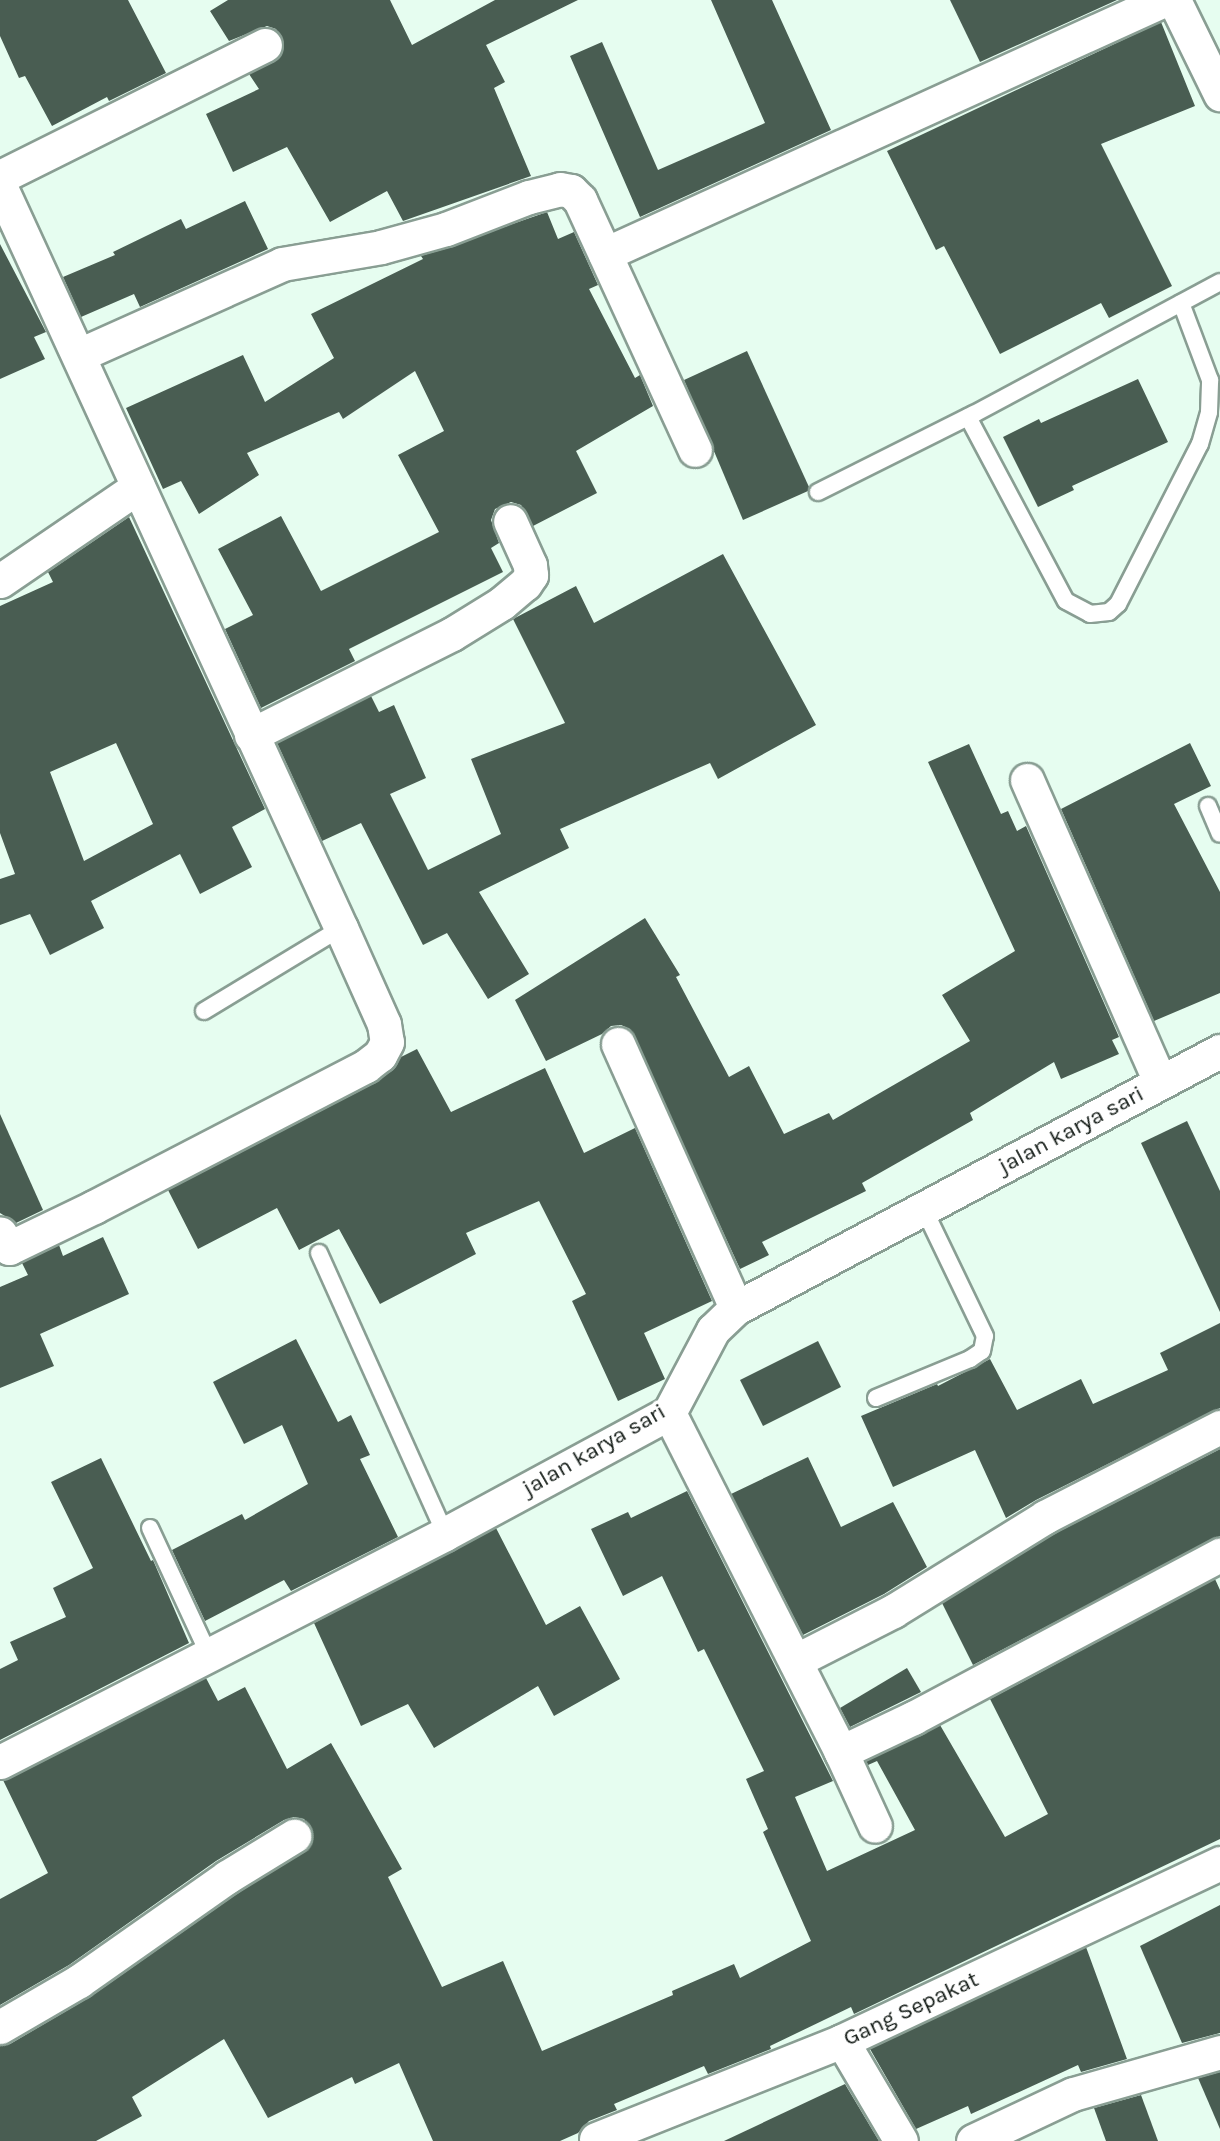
<!DOCTYPE html>
<style>
body{margin:0}
#map{position:relative;width:1220px;height:2141px;overflow:hidden;background:#e6fdf0;font-family:Karla,sans-serif}
div>[style]{position:absolute}
.building>*{inset:0;background:#495d52}
.roads{filter:drop-shadow(2px 0 #899e93) drop-shadow(-2px 0 #899e93) drop-shadow(0 2px #899e93) drop-shadow(0 -2px #899e93)}
.service>*{height:16px;margin:-8px;padding:0 8px;transform-origin:8px;border-radius:8px;background:#fff}
.minor>*{height:33px;margin:-16.5px;padding:0 16.5px;transform-origin:16.5px;border-radius:16.5px;background:#fff}
span{translate:-50% -50%;white-space:nowrap;text-align:center;line-height:1.15;-webkit-text-stroke:7px #fff;paint-order:stroke}
.street-label{font-size:23px;color:#121a15}
</style>
<div id="map">
<div class="building">
<i style="clip-path:polygon(0 0,128px 0,166px 73px,109px 101px,107px 97px,52px 126px,25px 76px,19px 78px,0 36px)"></i>
<i style="clip-path:polygon(228px 0,390px 0,412px 45px,495px 0,578px 0,486px 45px,505px 82px,494px 88px,531px 176px,403px 221px,387px 191px,330px 222px,287px 147px,233px 172px,206px 114px,259px 89px,249px 74px,274px 62px,281px 55px,284px 46px,276px 29px,267px 26px,229px 41px,210px 11px)"></i>
<i style="clip-path:polygon(711px 0,772px 0,831px 130px,640px 217px,570px 56px,602px 42px,658px 170px,765px 123px)"></i>
<i style="clip-path:polygon(950px 0,1117px 0,980px 62px)"></i>
<i style="clip-path:polygon(1161px 22px,1195px 106px,1101px 144px,1172px 286px,1109px 318px,1101px 303px,1000px 354px,944px 246px,936px 250px,887px 151px)"></i>
<i style="clip-path:polygon(245px 201px,268px 249px,140px 307px,134px 294px,81px 317px,63px 277px,115px 255px,113px 252px,181px 219px,186px 229px)"></i>
<i style="clip-path:polygon(547px 212px,558px 239px,574px 232px,598px 285px,589px 289px,635px 378px,640px 375px,653px 406px,576px 451px,597px 493px,533px 526px,521px 505px,511px 502px,495px 509px,491px 520px,499px 543px,491px 548px,503px 572px,349px 649px,355px 661px,261px 708px,225px 629px,253px 615px,218px 549px,281px 516px,321px 591px,439px 532px,398px 455px,444px 431px,415px 371px,343px 419px,339px 412px,247px 453px,259px 475px,199px 514px,181px 481px,163px 489px,126px 408px,243px 355px,265px 402px,334px 358px,311px 314px,423px 259px,421px 256px)"></i>
<i style="clip-path:polygon(0 244px,46px 332px,34px 337px,45px 359px,0 379px)"></i>
<i style="clip-path:polygon(747px 351px,809px 487px,808px 491px,743px 520px,684px 380px)"></i>
<i style="clip-path:polygon(1138px 379px,1168px 442px,1072px 486px,1074px 490px,1038px 507px,1003px 437px,1039px 419px,1041px 423px)"></i>
<i style="clip-path:polygon(evenodd,129px 517px,265px 809px,232px 827px,252px 867px,200px 894px,180px 854px,91px 901px,104px 928px,50px 955px,30px 914px,0 925px,0 879px,15px 874px,0 833px,0 606px,53px 582px,48px 572px,129px 517px,116px 743px,153px 824px,84px 861px,50px 772px,116px 743px)"></i>
<i style="clip-path:polygon(723px 554px,816px 725px,718px 779px,710px 763px,560px 829px,569px 848px,479px 892px,529px 974px,488px 999px,447px 933px,423px 945px,361px 823px,322px 841px,277px 743px,371px 696px,379px 712px,394px 705px,426px 778px,390px 794px,428px 870px,501px 834px,471px 759px,565px 723px,513px 619px,576px 586px,594px 623px)"></i>
<i style="clip-path:polygon(1190px 743px,1211px 786px,1174px 804px,1220px 892px,1220px 993px,1154px 1021px,1061px 809px)"></i>
<i style="clip-path:polygon(969px 744px,1001px 814px,1008px 811px,1017px 831px,1026px 826px,1119px 1037px,1112px 1040px,1119px 1054px,1061px 1079px,1054px 1062px,970px 1113px,973px 1120px,862px 1183px,866px 1191px,762px 1242px,769px 1255px,740px 1269px,630px 1029px,621px 1025px,611px 1026px,602px 1034px,546px 1061px,515px 1000px,645px 918px,680px 975px,676px 977px,729px 1077px,749px 1066px,784px 1134px,829px 1113px,833px 1120px,970px 1041px,942px 995px,1015px 951px,928px 762px)"></i>
<i style="clip-path:polygon(417px 1049px,451px 1112px,545px 1068px,584px 1153px,635px 1128px,712px 1301px,644px 1333px,665px 1379px,618px 1401px,572px 1301px,586px 1294px,539px 1201px,466px 1233px,476px 1254px,380px 1304px,339px 1229px,299px 1250px,277px 1208px,198px 1249px,168px 1190px,375px 1083px,392px 1070px,401px 1057px)"></i>
<i style="clip-path:polygon(0 1114px,43px 1210px,16px 1223px,0 1213px)"></i>
<i style="clip-path:polygon(1187px 1121px,1220px 1191px,1220px 1312px,1141px 1143px)"></i>
<i style="clip-path:polygon(103px 1237px,129px 1294px,40px 1334px,54px 1366px,0 1388px,0 1287px,28px 1275px,22px 1263px,59px 1245px,63px 1256px)"></i>
<i style="clip-path:polygon(1220px 1323px,1220px 1408px,1036px 1500px,1006px 1518px,975px 1450px,893px 1487px,861px 1416px,937px 1384px,938px 1386px,990px 1359px,1017px 1410px,1081px 1379px,1093px 1404px,1168px 1370px,1160px 1353px)"></i>
<i style="clip-path:polygon(296px 1339px,338px 1422px,351px 1415px,370px 1455px,360px 1459px,398px 1537px,291px 1591px,284px 1580px,205px 1621px,172px 1550px,242px 1514px,245px 1520px,308px 1484px,282px 1425px,244px 1444px,213px 1382px)"></i>
<i style="clip-path:polygon(818px 1341px,841px 1387px,763px 1426px,740px 1380px)"></i>
<i style="clip-path:polygon(1220px 1449px,1220px 1536px,973px 1665px,942px 1603px,1054px 1534px)"></i>
<i style="clip-path:polygon(808px 1457px,841px 1527px,893px 1502px,927px 1567px,884px 1594px,803px 1635px,731px 1494px)"></i>
<i style="clip-path:polygon(101px 1458px,151px 1561px,153px 1560px,189px 1643px,0 1740px,0 1669px,18px 1660px,10px 1642px,66px 1617px,53px 1588px,93px 1568px,51px 1482px)"></i>
<i style="clip-path:polygon(687px 1491px,833px 1781px,795px 1797px,827px 1871px,915px 1830px,877px 1761px,868px 1765px,866px 1761px,940px 1725px,1005px 1837px,1048px 1814px,990px 1699px,1215px 1579px,1220px 1590px,1220px 1839px,854px 2014px,851px 2007px,770px 2046px,771px 2049px,708px 2074px,704px 2066px,614px 2104px,617px 2110px,589px 2121px,578px 2133px,560px 2141px,433px 2141px,399px 2063px,355px 2084px,352px 2077px,268px 2118px,224px 2039px,132px 2097px,142px 2116px,96px 2141px,0 2141px,0 2046px,10px 2044px,90px 1997px,238px 1893px,304px 1852px,311px 1845px,313px 1835px,304px 1819px,294px 1817px,284px 1820px,216px 1861px,69px 1965px,0 2005px,0 1899px,48px 1873px,3px 1780px,206px 1678px,218px 1701px,245px 1687px,287px 1769px,331px 1743px,402px 1869px,388px 1877px,442px 1987px,503px 1961px,542px 2051px,673px 1995px,672px 1991px,734px 1964px,740px 1978px,811px 1941px,763px 1832px,768px 1829px,746px 1779px,764px 1771px,704px 1649px,698px 1652px,662px 1576px,623px 1596px,591px 1529px,628px 1512px,631px 1518px)"></i>
<i style="clip-path:polygon(496px 1528px,546px 1625px,580px 1606px,620px 1679px,554px 1716px,538px 1686px,434px 1748px,408px 1704px,361px 1726px,314px 1623px)"></i>
<i style="clip-path:polygon(907px 1668px,921px 1692px,850px 1727px,840px 1708px)"></i>
<i style="clip-path:polygon(1220px 1905px,1220px 2033px,1182px 2043px,1140px 1946px)"></i>
<i style="clip-path:polygon(1086px 1947px,1127px 2059px,1081px 2072px,1078px 2065px,971px 2114px,968px 2106px,916px 2129px,870px 2049px)"></i>
<i style="clip-path:polygon(1220px 2072px,1220px 2129px,1198px 2078px)"></i>
<i style="clip-path:polygon(845px 2084px,879px 2141px,724px 2141px)"></i>
<i style="clip-path:polygon(1141px 2095px,1158px 2141px,1106px 2141px,1094px 2108px)"></i>
</div>
<div class="roads">
<div class="service">
<i style="left:968px;top:417px;width:208px;rotate:62deg"></i>
<i style="left:1066px;top:601px;width:27px;rotate:28deg"></i>
<i style="left:1090px;top:614px;width:19px;rotate:-6deg"></i>
<i style="left:1109px;top:612px;width:12px;rotate:-42deg"></i>
<i style="left:1118px;top:604px;width:180px;rotate:-62.9deg"></i>
<i style="left:1200px;top:444px;width:33px;rotate:-74deg"></i>
<i style="left:1209px;top:412px;width:32px;rotate:-88deg"></i>
<i style="left:1210px;top:380px;width:82px;rotate:-110.6deg"></i>
<i style="left:818px;top:492px;width:174px;rotate:-26.6deg"></i>
<i style="left:974px;top:414px;width:279px;rotate:-28.2deg"></i>
<i style="left:1208px;top:806px;width:30px;rotate:67deg"></i>
<i style="left:204px;top:1011px;width:160px;rotate:-31.2deg"></i>
<i style="left:319px;top:1253px;width:308px;rotate:65.8deg"></i>
<i style="left:876px;top:1398px;width:102px;rotate:-22.5deg"></i>
<i style="left:970px;top:1359px;width:14px;rotate:-34deg"></i>
<i style="left:982px;top:1351px;width:15px;rotate:-79deg"></i>
<i style="left:985px;top:1336px;width:141px;rotate:-115.7deg"></i>
<i style="left:150px;top:1528px;width:140px;rotate:65.1deg"></i>
</div>
<div class="minor">
<i style="left:1174px;top:0;width:105px;rotate:63.9deg"></i>
<i style="left:0;top:177px;width:296px;rotate:-26.5deg"></i>
<i style="left:0;top:186px;width:817px;rotate:65.32deg"></i>
<i style="left:341px;top:928px;width:105px;rotate:65.9deg"></i>
<i style="left:384px;top:1024px;width:18px;rotate:81deg"></i>
<i style="left:387px;top:1042px;width:15px;rotate:118deg"></i>
<i style="left:380px;top:1055px;width:18px;rotate:142deg"></i>
<i style="left:366px;top:1066px;width:306px;rotate:152.6deg"></i>
<i style="left:94px;top:1207px;width:94px;rotate:154.2deg"></i>
<i style="left:9px;top:1248px;width:17px;rotate:-121deg"></i>
<i style="left:605px;top:254px;width:614px;rotate:-24.44deg"></i>
<i style="left:79px;top:355px;width:222px;rotate:-24.1deg"></i>
<i style="left:282px;top:264px;width:100px;rotate:-9.7deg"></i>
<i style="left:381px;top:247px;width:67px;rotate:-15.5deg"></i>
<i style="left:446px;top:229px;width:89px;rotate:-21.1deg"></i>
<i style="left:529px;top:197px;width:32px;rotate:-14deg"></i>
<i style="left:560px;top:189px;width:11px;rotate:10deg"></i>
<i style="left:571px;top:191px;width:13px;rotate:45deg"></i>
<i style="left:580px;top:200px;width:275px;rotate:65.3deg"></i>
<i style="left:0;top:581px;width:167px;rotate:-34.3deg"></i>
<i style="left:251px;top:735px;width:225px;rotate:-26.7deg"></i>
<i style="left:452px;top:634px;width:59px;rotate:-31.8deg"></i>
<i style="left:502px;top:603px;width:30px;rotate:-40deg"></i>
<i style="left:525px;top:584px;width:11px;rotate:-56deg"></i>
<i style="left:531px;top:575px;width:10px;rotate:-96deg"></i>
<i style="left:530px;top:565px;width:48px;rotate:-114.4deg"></i>
<i style="left:1027px;top:780px;width:330px;rotate:66.2deg"></i>
<i style="left:618px;top:1044px;width:289px;rotate:65.9deg"></i>
<i style="left:669px;top:1413px;width:380px;rotate:63.1deg"></i>
<i style="left:841px;top:1752px;width:80px;rotate:-25.3deg"></i>
<i style="left:913px;top:1718px;width:348px;rotate:-28deg"></i>
<i style="left:797px;top:1660px;width:108px;rotate:-27deg"></i>
<i style="left:893px;top:1611px;width:179px;rotate:-31.7deg"></i>
<i style="left:1045px;top:1517px;width:197px;rotate:-27.2deg"></i>
<i style="left:841px;top:1752px;width:81px;rotate:65.3deg"></i>
<i style="left:0;top:1762px;width:500px;rotate:-27.13deg"></i>
<i style="left:445px;top:1534px;width:255px;rotate:-28.4deg"></i>
<i style="left:669px;top:1413px;width:94px;rotate:-62.1deg"></i>
<i style="left:713px;top:1330px;width:32px;rotate:-44deg"></i>
<i style="left:736px;top:1308px;width:548px;rotate:-27.97deg"></i>
<i style="left:0;top:2027px;width:91px;rotate:-30.2deg"></i>
<i style="left:79px;top:1981px;width:181px;rotate:-35.1deg"></i>
<i style="left:227px;top:1877px;width:79px;rotate:-31.5deg"></i>
<i style="left:842px;top:2041px;width:116px;rotate:59.5deg"></i>
<i style="left:596px;top:2139px;width:265px;rotate:-21.7deg"></i>
<i style="left:842px;top:2041px;width:418px;rotate:-25.2deg"></i>
<i style="left:973px;top:2141px;width:110px;rotate:-25.2deg"></i>
<i style="left:1073px;top:2094px;width:153px;rotate:-15.9deg"></i>
</div>
</div>
<div class="street-label">
<span style="left:1071px;top:1130px;rotate:-28deg">jalan karya sari</span>
<span style="left:594px;top:1450px;rotate:-30deg">jalan karya sari</span>
<span style="left:911px;top:2009px;rotate:-25deg">Gang Sepakat</span>
</div>
</div>
